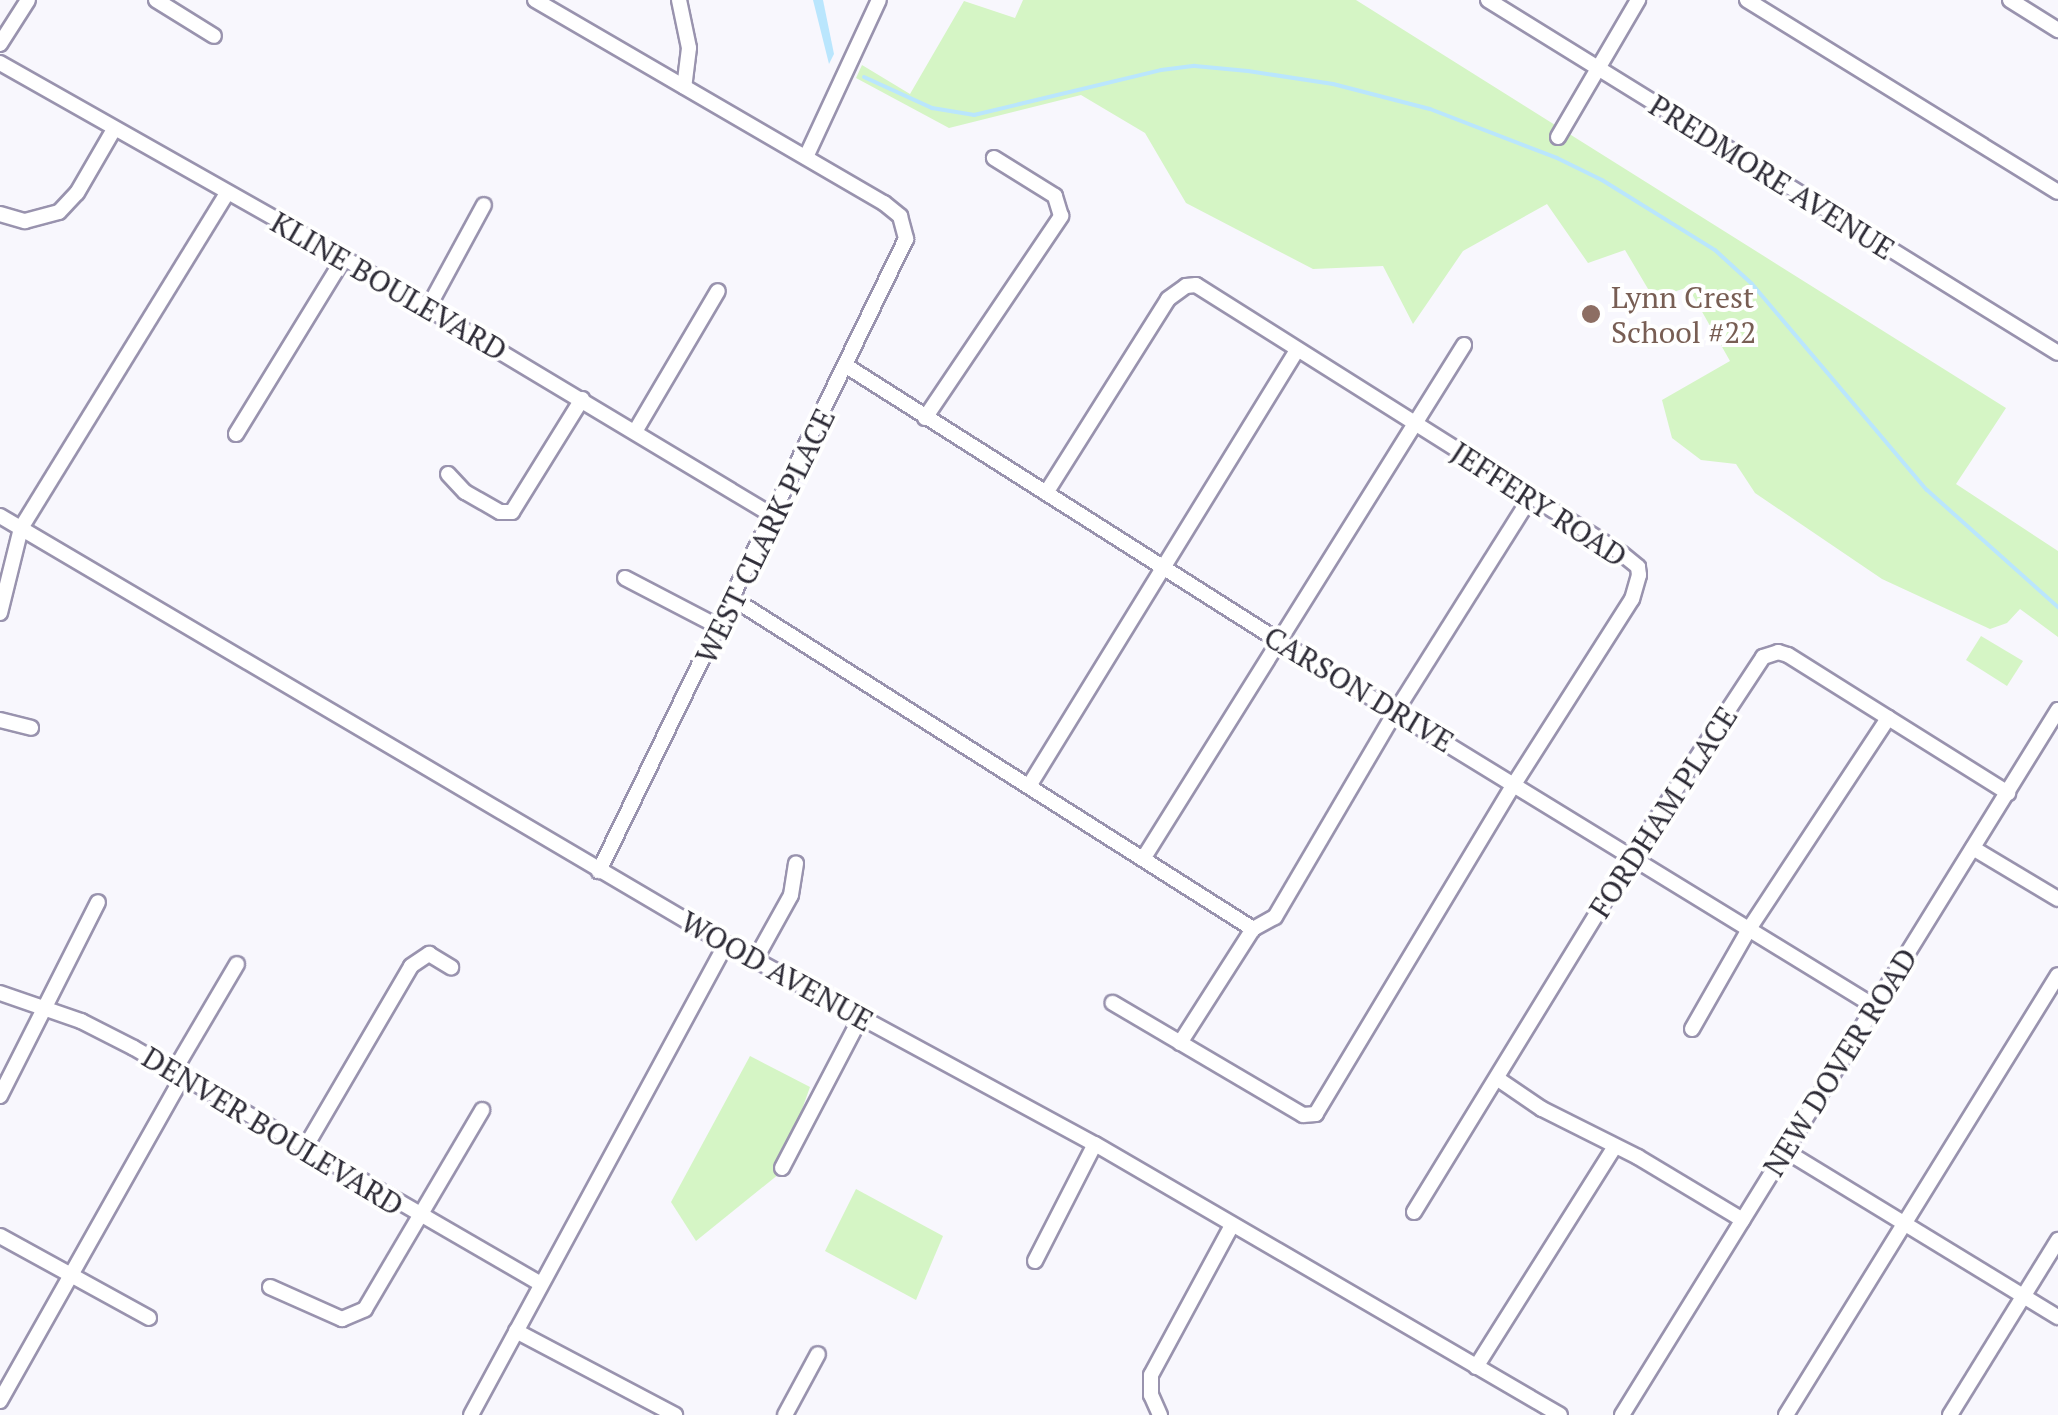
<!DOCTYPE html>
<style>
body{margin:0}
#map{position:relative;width:2058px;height:1415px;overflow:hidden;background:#f8f7fd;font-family:"PT Serif",serif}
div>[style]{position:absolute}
.green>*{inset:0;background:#d5f5c5}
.water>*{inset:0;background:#bae6fd}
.stream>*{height:4px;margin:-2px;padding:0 2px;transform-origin:2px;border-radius:2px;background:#bae6fd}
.roads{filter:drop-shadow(2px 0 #9993ae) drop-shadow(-2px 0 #9993ae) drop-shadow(0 2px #9993ae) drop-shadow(0 -2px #9993ae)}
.minor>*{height:14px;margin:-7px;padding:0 7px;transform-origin:7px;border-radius:7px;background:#fff}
.dots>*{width:28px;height:28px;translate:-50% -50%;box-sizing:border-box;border:5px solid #fff;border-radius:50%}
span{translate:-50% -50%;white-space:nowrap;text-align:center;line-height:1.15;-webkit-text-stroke:8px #fff;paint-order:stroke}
.street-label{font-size:30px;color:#2d2b36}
.education-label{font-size:30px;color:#785e54}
.left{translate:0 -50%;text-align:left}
</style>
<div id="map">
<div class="green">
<i style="clip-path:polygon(1023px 0,1356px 0,2006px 408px,1956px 484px,2058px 551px,2058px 637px,2020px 609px,2007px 623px,1990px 629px,1882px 579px,1755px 493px,1736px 464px,1701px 460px,1672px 438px,1662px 400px,1730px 361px,1688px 287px,1654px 299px,1625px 250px,1588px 263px,1547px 204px,1463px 251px,1413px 324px,1383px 266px,1313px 269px,1186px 203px,1145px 133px,1081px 95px,949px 128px,856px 78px,862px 65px,910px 94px,964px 1px,1015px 18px)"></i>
<i style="clip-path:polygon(1981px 636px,2023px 661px,2007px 686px,1966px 660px)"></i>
<i style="clip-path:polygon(750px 1056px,810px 1087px,779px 1174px,696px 1241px,671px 1202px)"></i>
<i style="clip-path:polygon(856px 1189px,943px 1236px,916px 1300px,825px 1251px)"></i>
</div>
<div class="water">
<i style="clip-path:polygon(813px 0,823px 0,834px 54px,829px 64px)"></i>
</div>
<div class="stream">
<i style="left:864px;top:77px;width:75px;rotate:24.5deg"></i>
<i style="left:932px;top:108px;width:43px;rotate:9.5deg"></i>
<i style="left:974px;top:115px;width:192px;rotate:-13.5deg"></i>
<i style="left:1161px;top:70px;width:34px;rotate:-7deg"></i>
<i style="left:1195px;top:66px;width:53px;rotate:5.4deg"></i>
<i style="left:1248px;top:71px;width:86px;rotate:8.7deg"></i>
<i style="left:1333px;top:84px;width:100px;rotate:14.5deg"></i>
<i style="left:1430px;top:109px;width:136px;rotate:21.1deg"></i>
<i style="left:1557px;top:158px;width:50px;rotate:26.1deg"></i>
<i style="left:1602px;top:180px;width:133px;rotate:31.8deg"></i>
<i style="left:1715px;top:250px;width:50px;rotate:42.6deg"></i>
<i style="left:1752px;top:284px;width:270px;rotate:49.7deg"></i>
<i style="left:1927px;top:490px;width:176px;rotate:41.8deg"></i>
</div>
<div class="roads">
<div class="minor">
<i style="left:156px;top:0;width:68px;rotate:31.8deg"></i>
<i style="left:535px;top:0;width:404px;rotate:30.2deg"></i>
<i style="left:884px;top:203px;width:21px;rotate:39deg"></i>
<i style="left:900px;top:216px;width:24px;rotate:75deg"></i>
<i style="left:906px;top:239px;width:703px;rotate:115.91deg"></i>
<i style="left:679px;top:0;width:49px;rotate:78.2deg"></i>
<i style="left:689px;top:48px;width:39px;rotate:97deg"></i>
<i style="left:1488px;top:0;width:670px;rotate:31.77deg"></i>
<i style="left:1747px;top:0;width:365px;rotate:31.7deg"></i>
<i style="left:2010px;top:0;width:57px;rotate:32deg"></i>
<i style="left:0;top:44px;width:52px;rotate:-57.5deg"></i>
<i style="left:0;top:63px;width:395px;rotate:29.5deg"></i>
<i style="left:344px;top:258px;width:503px;rotate:31deg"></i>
<i style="left:1558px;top:137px;width:159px;rotate:-59.7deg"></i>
<i style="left:806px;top:157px;width:173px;rotate:-65.1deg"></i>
<i style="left:0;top:214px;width:26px;rotate:16deg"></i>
<i style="left:25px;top:221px;width:35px;rotate:-15deg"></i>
<i style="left:59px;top:212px;width:26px;rotate:-47deg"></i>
<i style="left:77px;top:193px;width:72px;rotate:-59.9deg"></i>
<i style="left:428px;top:308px;width:117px;rotate:-61.5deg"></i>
<i style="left:848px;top:367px;width:511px;rotate:32.45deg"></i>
<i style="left:1279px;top:641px;width:698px;rotate:31.53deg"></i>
<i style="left:925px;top:418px;width:244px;rotate:-56deg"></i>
<i style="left:1061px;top:216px;width:21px;rotate:-107deg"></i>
<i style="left:1055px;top:196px;width:72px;rotate:-148.1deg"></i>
<i style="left:636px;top:430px;width:161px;rotate:-59.5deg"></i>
<i style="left:236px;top:434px;width:206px;rotate:-58.5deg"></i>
<i style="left:448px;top:474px;width:25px;rotate:47deg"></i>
<i style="left:465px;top:492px;width:40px;rotate:29.7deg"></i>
<i style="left:500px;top:512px;width:12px"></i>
<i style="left:512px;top:512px;width:133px;rotate:-58.2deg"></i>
<i style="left:1046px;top:493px;width:229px;rotate:-57.8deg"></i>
<i style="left:1168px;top:299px;width:22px;rotate:-36deg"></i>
<i style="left:1186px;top:286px;width:10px;rotate:-6deg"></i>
<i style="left:1196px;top:285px;width:502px;rotate:32.24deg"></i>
<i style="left:1621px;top:553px;width:22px;rotate:39deg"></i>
<i style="left:1638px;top:567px;width:8px;rotate:83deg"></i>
<i style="left:1639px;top:575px;width:25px;rotate:106deg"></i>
<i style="left:1632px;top:599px;width:219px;rotate:122.5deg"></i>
<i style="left:1514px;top:784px;width:385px;rotate:121deg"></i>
<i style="left:1316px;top:1114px;width:13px;rotate:176deg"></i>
<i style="left:1303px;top:1115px;width:221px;rotate:-149.5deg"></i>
<i style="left:0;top:516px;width:843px;rotate:30.52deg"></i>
<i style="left:726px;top:944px;width:420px;rotate:28.5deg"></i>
<i style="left:1095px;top:1144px;width:538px;rotate:30.23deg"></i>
<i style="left:625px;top:578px;width:108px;rotate:27.5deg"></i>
<i style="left:735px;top:600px;width:614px;rotate:32.42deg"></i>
<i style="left:0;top:613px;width:88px;rotate:-76.1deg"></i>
<i style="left:21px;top:528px;width:393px;rotate:-58.4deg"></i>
<i style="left:0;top:720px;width:32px;rotate:14deg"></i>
<i style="left:1029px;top:786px;width:512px;rotate:-58.42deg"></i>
<i style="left:1973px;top:848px;width:99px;rotate:31deg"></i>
<i style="left:1143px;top:859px;width:606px;rotate:-58.01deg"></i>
<i style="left:755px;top:960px;width:74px;rotate:-61deg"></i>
<i style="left:791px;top:895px;width:32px;rotate:-81deg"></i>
<i style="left:0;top:993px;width:86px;rotate:19.1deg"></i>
<i style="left:81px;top:1021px;width:59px;rotate:27deg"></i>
<i style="left:134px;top:1048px;width:469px;rotate:30.1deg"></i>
<i style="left:1692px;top:1029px;width:115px;rotate:-60.3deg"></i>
<i style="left:1749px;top:929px;width:253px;rotate:-56.6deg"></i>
<i style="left:1180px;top:1043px;width:135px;rotate:-57.4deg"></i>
<i style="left:1253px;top:929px;width:25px;rotate:-29deg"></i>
<i style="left:1275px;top:917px;width:239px;rotate:-59.6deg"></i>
<i style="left:1396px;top:711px;width:253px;rotate:-57.8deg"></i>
<i style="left:174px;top:1071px;width:124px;rotate:-59.5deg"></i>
<i style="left:1498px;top:1079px;width:53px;rotate:34.3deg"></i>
<i style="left:1542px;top:1109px;width:107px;rotate:26.6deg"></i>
<i style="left:1638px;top:1157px;width:122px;rotate:31deg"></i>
<i style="left:0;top:1096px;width:217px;rotate:-63.2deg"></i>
<i style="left:306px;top:1146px;width:208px;rotate:-59.7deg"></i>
<i style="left:411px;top:966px;width:22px;rotate:-34deg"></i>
<i style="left:429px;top:954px;width:26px;rotate:31deg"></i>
<i style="left:1784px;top:1150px;width:321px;rotate:31.4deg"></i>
<i style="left:782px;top:1168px;width:170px;rotate:-62.4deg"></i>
<i style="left:1414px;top:1212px;width:414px;rotate:-58.5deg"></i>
<i style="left:1630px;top:859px;width:242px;rotate:-56.6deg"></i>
<i style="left:1763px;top:657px;width:16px;rotate:-18deg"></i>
<i style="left:1778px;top:652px;width:10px;rotate:17deg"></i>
<i style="left:1788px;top:655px;width:260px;rotate:32.1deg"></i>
<i style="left:0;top:1236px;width:170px;rotate:28.8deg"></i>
<i style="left:1035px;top:1261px;width:131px;rotate:-62.9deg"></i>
<i style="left:270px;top:1287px;width:79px;rotate:24deg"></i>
<i style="left:342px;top:1319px;width:25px;rotate:-23deg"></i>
<i style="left:365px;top:1309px;width:231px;rotate:-59.5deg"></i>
<i style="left:516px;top:1331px;width:180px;rotate:27.8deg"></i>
<i style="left:1476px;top:1367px;width:261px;rotate:-57.8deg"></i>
<i style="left:0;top:1401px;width:373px;rotate:-60.6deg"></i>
<i style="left:471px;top:1415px;width:536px;rotate:-61.57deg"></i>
<i style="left:785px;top:1415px;width:69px;rotate:-61.6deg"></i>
<i style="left:1160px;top:1415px;width:22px;rotate:-114deg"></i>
<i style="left:1151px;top:1395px;width:20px;rotate:-90deg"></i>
<i style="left:1151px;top:1375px;width:170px;rotate:-61.6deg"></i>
<i style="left:1622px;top:1415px;width:829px;rotate:-58.27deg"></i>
<i style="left:1786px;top:1415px;width:517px;rotate:-58.28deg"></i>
<i style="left:1950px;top:1415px;width:206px;rotate:-58.3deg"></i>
</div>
</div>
<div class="dots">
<i style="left:1591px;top:314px;background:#8d6e63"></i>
</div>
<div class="street-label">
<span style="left:1772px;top:177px;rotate:32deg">PREDMORE AVENUE</span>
<span style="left:389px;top:286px;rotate:30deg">KLINE BOULEVARD</span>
<span style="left:1539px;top:504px;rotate:33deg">JEFFERY ROAD</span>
<span style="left:765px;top:536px;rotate:-64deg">WEST CLARK PLACE</span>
<span style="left:1359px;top:689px;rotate:31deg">CARSON DRIVE</span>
<span style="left:1663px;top:812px;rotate:-57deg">FORDHAM PLACE</span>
<span style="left:777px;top:971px;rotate:29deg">WOOD AVENUE</span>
<span style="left:1840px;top:1062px;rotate:-58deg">NEW DOVER ROAD</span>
<span style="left:273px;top:1131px;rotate:31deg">DENVER BOULEVARD</span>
</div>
<div class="education-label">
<span class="left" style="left:1611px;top:314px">Lynn Crest<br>School #22</span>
</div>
</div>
